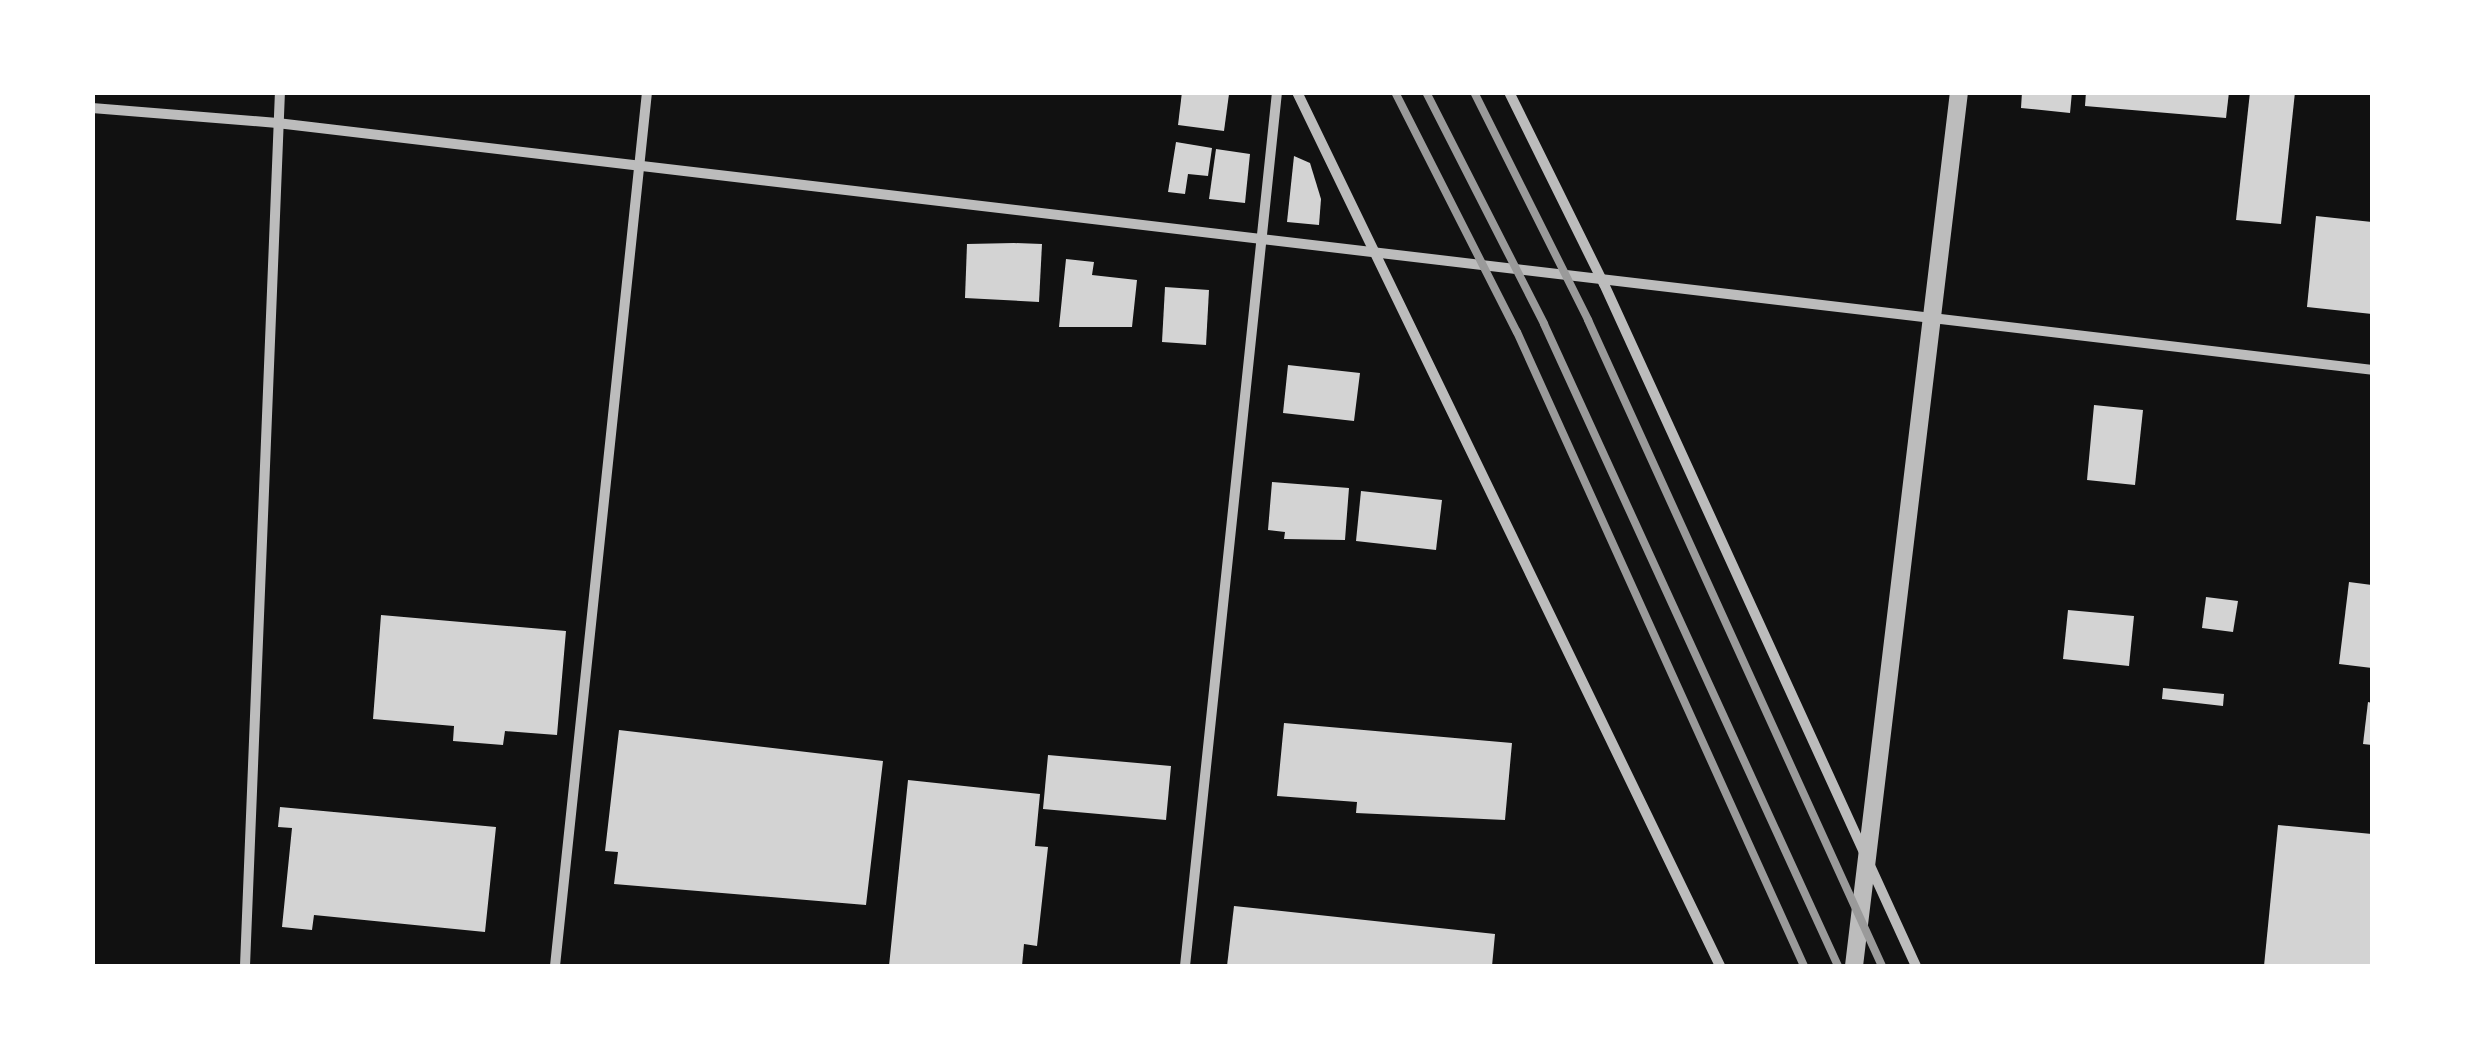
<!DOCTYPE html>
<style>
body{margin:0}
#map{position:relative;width:2465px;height:1059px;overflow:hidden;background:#111;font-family:"Space Grotesk",sans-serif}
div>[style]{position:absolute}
.building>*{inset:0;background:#d3d3d3}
.minor>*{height:10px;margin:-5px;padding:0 5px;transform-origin:5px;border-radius:5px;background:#bcbcbc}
.tertiary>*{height:18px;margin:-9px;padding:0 9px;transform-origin:9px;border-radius:9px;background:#bcbcbc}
.rail>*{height:8px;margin:-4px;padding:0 4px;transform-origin:4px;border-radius:4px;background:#9a9a9a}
span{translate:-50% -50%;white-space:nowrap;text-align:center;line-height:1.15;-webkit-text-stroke:8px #fff;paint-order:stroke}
.frame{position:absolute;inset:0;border:95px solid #fff;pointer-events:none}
</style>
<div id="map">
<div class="building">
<i style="clip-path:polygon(1182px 92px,1229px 94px,1224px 131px,1178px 125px)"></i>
<i style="clip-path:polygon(2022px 92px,2072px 92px,2070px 113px,2021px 108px)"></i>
<i style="clip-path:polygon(2086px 92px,2229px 92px,2226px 118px,2085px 106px)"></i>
<i style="clip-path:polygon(2250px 92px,2295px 92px,2281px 224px,2236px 220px)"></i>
<i style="clip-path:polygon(1176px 142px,1212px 148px,1208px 176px,1188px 174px,1185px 194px,1168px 192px)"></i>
<i style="clip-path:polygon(1216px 149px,1250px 154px,1245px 203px,1209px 199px)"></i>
<i style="clip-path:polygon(1294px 156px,1310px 163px,1321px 199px,1319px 225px,1287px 222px)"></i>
<i style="clip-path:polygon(2316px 216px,2372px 222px,2372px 314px,2307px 307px)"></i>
<i style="clip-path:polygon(1014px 243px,1042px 244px,1039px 302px,965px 298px,967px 244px)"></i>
<i style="clip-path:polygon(1066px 259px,1094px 262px,1092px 275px,1137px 280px,1132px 327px,1059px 327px)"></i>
<i style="clip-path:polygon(1165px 287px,1209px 290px,1206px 345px,1162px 342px)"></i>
<i style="clip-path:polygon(1288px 365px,1360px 373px,1354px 421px,1283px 413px)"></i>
<i style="clip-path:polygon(2094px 405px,2143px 410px,2135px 485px,2087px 480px)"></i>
<i style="clip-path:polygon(1272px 482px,1349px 488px,1345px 540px,1284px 539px,1285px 532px,1268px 530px)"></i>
<i style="clip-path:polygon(1361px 491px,1442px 500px,1436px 550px,1356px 541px)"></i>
<i style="clip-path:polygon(2349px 582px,2372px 585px,2372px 668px,2339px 664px)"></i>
<i style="clip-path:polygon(2206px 597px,2238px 601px,2233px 632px,2202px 628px)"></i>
<i style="clip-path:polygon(2068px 610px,2134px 616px,2129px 666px,2063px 659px)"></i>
<i style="clip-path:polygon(381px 615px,566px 631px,557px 735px,505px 731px,503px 745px,453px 741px,454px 726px,373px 719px)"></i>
<i style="clip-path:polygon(2163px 688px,2224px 694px,2223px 706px,2162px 699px)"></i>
<i style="clip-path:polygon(2368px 702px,2372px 703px,2372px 745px,2363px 744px)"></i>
<i style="clip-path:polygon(1284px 723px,1512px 743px,1505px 820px,1356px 813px,1357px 802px,1277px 796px)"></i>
<i style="clip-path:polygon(619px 730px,883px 761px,866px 905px,614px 884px,618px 852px,605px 851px)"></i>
<i style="clip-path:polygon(1048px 755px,1171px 766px,1166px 820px,1043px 809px)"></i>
<i style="clip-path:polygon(908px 780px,1040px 794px,1035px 846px,1048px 847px,1037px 946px,1024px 944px,1022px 966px,889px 966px)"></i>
<i style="clip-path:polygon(280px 807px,496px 827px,485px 932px,314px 915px,312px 930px,282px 927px,292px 828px,278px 827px)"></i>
<i style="clip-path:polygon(2278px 825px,2372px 834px,2372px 966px,2264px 966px)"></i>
<i style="clip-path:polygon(1234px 906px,1495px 934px,1492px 966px,1227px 966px)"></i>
</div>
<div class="minor">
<i style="left:1297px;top:92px;width:971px;rotate:64.17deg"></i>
<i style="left:1509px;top:92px;width:214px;rotate:63.7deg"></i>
<i style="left:1604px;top:284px;width:750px;rotate:65.42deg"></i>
<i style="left:92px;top:108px;width:186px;rotate:4.6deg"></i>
<i style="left:277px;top:123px;width:2110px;rotate:6.72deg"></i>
<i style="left:245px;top:966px;width:875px;rotate:-87.71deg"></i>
<i style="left:555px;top:966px;width:879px;rotate:-83.99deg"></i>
<i style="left:1185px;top:966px;width:879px;rotate:-83.99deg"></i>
</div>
<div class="tertiary">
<i style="left:1854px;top:966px;width:880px;rotate:-83.15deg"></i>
</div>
<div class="rail">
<i style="left:1395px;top:92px;width:269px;rotate:63.1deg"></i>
<i style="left:1517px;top:332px;width:696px;rotate:65.64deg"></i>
<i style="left:1426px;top:92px;width:260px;rotate:63deg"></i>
<i style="left:1544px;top:324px;width:706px;rotate:65.39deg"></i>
<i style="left:1474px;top:92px;width:255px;rotate:63.4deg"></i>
<i style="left:1588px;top:320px;width:710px;rotate:65.53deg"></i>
</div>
<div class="frame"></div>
</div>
